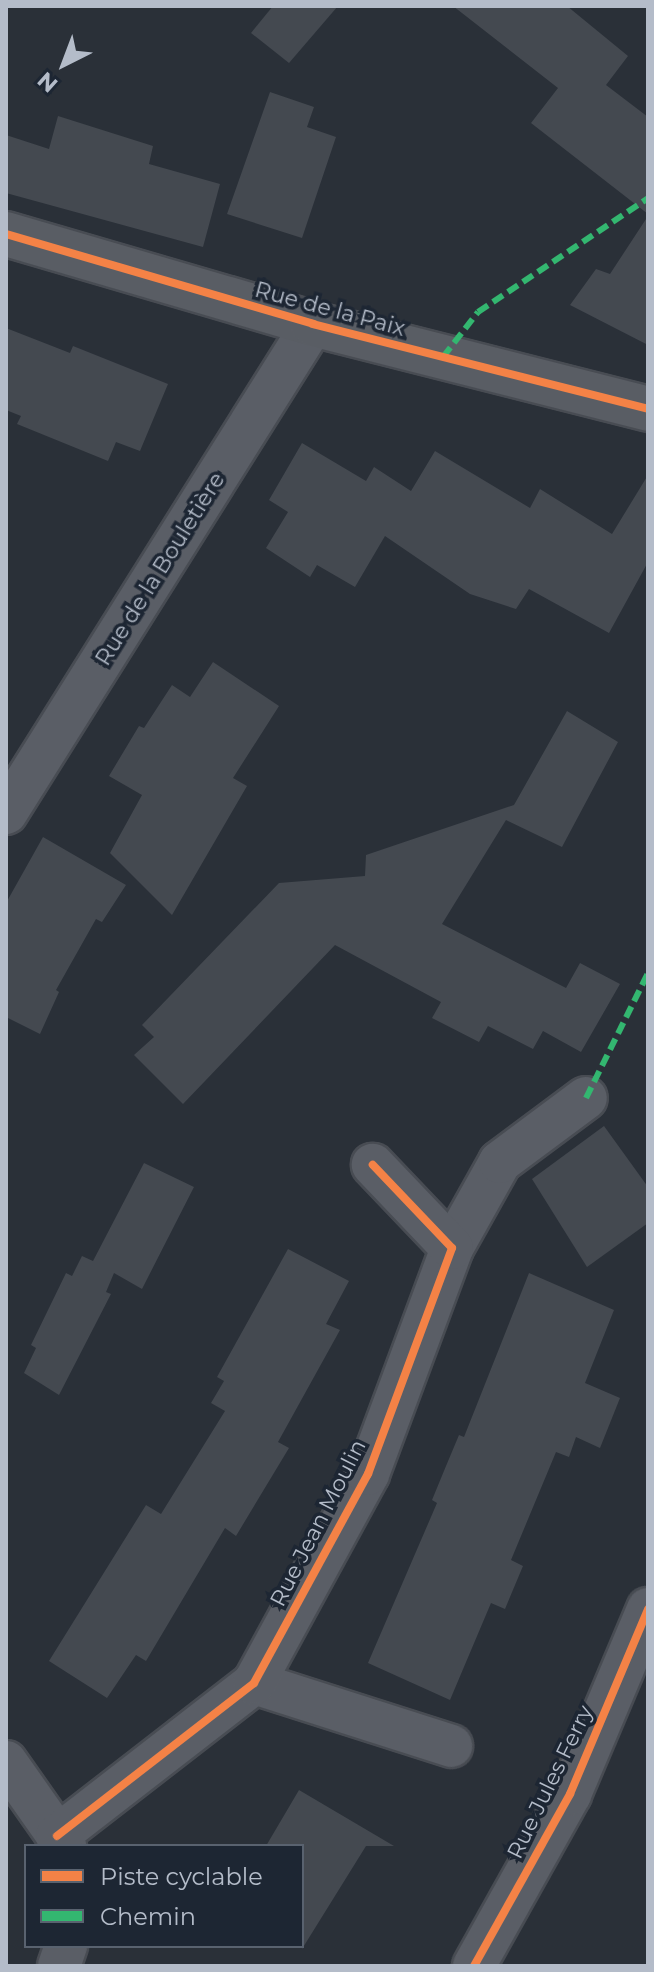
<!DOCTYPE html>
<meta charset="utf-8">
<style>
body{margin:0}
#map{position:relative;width:654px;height:1972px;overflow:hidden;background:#2a3038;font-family:Montserrat,sans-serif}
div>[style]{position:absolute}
.building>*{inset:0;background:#444950}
.roads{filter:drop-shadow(2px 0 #484c53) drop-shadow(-2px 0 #484c53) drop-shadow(0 2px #484c53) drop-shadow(0 -2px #484c53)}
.street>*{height:42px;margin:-21px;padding:0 21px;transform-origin:21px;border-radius:21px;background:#5a5e66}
.secondary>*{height:44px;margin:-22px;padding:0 22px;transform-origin:22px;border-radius:22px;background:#595d64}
.quiet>*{height:6px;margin-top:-3px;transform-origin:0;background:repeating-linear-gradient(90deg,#33b770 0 12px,transparent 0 18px)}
.cycleway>*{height:8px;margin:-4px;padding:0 4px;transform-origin:4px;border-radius:4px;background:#f48246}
span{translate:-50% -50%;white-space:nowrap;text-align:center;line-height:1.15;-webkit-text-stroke:7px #1d2633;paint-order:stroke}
.street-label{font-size:22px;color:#b4bcc9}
.frame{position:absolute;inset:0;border:8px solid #b4bcc9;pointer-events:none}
.legend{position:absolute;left:24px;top:1844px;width:280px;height:104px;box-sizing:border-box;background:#1d2633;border:2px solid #59626f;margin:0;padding:10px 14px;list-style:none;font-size:24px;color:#b4bcc9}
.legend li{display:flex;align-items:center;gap:16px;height:40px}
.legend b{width:40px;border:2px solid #59626f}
.north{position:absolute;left:24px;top:24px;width:80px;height:80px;-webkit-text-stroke:6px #1d2633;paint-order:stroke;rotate:222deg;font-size:22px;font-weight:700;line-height:32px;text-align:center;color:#b4bcc9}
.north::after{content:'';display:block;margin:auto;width:28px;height:36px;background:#b4bcc9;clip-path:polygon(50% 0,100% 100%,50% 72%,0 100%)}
</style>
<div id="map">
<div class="building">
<i style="clip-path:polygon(273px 6px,338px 6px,289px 63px,251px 33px)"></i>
<i style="clip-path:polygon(453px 6px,567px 6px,628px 56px,606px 85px,648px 117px,648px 214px,531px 123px,558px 88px)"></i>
<i style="clip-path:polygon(270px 92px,314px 107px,307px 127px,336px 137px,302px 238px,227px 214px)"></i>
<i style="clip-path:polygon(58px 116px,153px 146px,149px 164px,220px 184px,203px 247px,6px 193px,6px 135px,49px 149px)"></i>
<i style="clip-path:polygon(648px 216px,648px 345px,570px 305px,596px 269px,610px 274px)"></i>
<i style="clip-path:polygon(6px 328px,70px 353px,73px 346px,168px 384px,140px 451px,116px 442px,108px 461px,17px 424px,21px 416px,6px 410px)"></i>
<i style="clip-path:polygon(302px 443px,366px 481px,374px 467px,411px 491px,435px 451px,530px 508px,540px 489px,612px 534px,648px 475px,648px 562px,609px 633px,529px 589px,516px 609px,470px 594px,385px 536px,355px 587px,317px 565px,310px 577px,266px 548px,288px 512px,269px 500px)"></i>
<i style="clip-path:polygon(213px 662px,279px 706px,233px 778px,247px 786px,172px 915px,110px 853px,142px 795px,109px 776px,139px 726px,144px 728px,172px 685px,190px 697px)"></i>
<i style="clip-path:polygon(567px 711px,618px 742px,562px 847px,506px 820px,442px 924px,566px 988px,580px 963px,620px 984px,581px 1052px,543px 1031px,533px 1049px,488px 1026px,479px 1042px,432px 1018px,441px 1002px,335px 945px,183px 1104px,134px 1055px,154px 1037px,142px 1025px,279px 883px,365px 876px,366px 855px,514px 805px)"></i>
<i style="clip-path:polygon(43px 837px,126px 885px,102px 922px,96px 919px,56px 990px,59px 992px,40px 1034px,6px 1017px,6px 903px)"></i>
<i style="clip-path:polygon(604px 1126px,648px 1187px,648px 1223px,587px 1267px,532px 1179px)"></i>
<i style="clip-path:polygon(144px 1163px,194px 1187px,142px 1289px,114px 1273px,106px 1292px,111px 1294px,59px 1395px,24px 1373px,36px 1348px,31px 1345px,66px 1273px,72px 1276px,82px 1256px,93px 1261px)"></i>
<i style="clip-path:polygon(288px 1249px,349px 1281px,326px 1324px,340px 1330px,278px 1442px,289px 1448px,236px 1536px,225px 1528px,146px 1661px,136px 1655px,107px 1698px,49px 1661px,146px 1505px,161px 1514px,225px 1411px,211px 1403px,224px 1381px,217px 1377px)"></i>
<i style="clip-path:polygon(529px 1273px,614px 1310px,585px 1383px,620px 1398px,600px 1448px,576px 1437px,569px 1457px,556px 1452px,511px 1560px,523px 1566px,505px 1609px,491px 1603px,450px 1700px,368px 1663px,437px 1503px,432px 1500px,446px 1466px,459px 1435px,464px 1437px)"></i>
<i style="clip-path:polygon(299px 1790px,394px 1846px,366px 1846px,302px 1949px,302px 1846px,266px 1846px)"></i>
</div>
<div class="roads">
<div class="street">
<i style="left:6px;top:813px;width:577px;rotate:-57.88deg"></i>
<i style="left:452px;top:1248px;width:98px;rotate:-60.8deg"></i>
<i style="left:500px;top:1162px;width:107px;rotate:-36.7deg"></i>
<i style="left:254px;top:1683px;width:207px;rotate:17.7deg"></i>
<i style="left:6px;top:1762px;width:103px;rotate:54.9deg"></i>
<i style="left:57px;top:1836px;width:249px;rotate:-37.8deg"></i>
<i style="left:254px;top:1683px;width:238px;rotate:-61.4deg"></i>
<i style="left:368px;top:1474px;width:241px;rotate:-69.6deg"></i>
<i style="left:452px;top:1248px;width:115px;rotate:-133.6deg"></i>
<i style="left:59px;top:1966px;width:21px;rotate:-71deg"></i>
<i style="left:474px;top:1966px;width:197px;rotate:-60.8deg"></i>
<i style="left:570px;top:1794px;width:201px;rotate:-67.1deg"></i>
</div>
<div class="secondary">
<i style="left:6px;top:234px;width:320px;rotate:16.3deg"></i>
<i style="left:313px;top:324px;width:346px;rotate:14.2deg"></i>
</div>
</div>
<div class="quiet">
<i style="left:443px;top:357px;width:57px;rotate:-52.1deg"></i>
<i style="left:478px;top:312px;width:205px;rotate:-33.8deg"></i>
<i style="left:586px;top:1098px;width:140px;rotate:-63.6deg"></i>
</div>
<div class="cycleway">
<i style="left:6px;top:234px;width:320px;rotate:16.3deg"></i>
<i style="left:313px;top:324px;width:346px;rotate:14.2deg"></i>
<i style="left:57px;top:1836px;width:249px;rotate:-37.8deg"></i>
<i style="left:254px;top:1683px;width:238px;rotate:-61.4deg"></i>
<i style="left:368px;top:1474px;width:241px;rotate:-69.6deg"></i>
<i style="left:452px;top:1248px;width:115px;rotate:-133.6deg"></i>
<i style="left:474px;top:1966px;width:197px;rotate:-60.8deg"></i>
<i style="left:570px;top:1794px;width:201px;rotate:-67.1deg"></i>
</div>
<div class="street-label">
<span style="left:330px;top:309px;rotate:15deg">Rue de la Paix</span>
<span style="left:160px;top:569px;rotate:-58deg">Rue de la Bouletière</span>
<span style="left:318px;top:1523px;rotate:-63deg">Rue Jean Moulin</span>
<span style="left:550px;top:1782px;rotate:-64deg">Rue Jules Ferry</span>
</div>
<div class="frame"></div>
<ul class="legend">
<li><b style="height:10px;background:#f48246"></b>Piste cyclable</li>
<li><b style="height:10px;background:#33b770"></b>Chemin</li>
</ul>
<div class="north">N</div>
</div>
